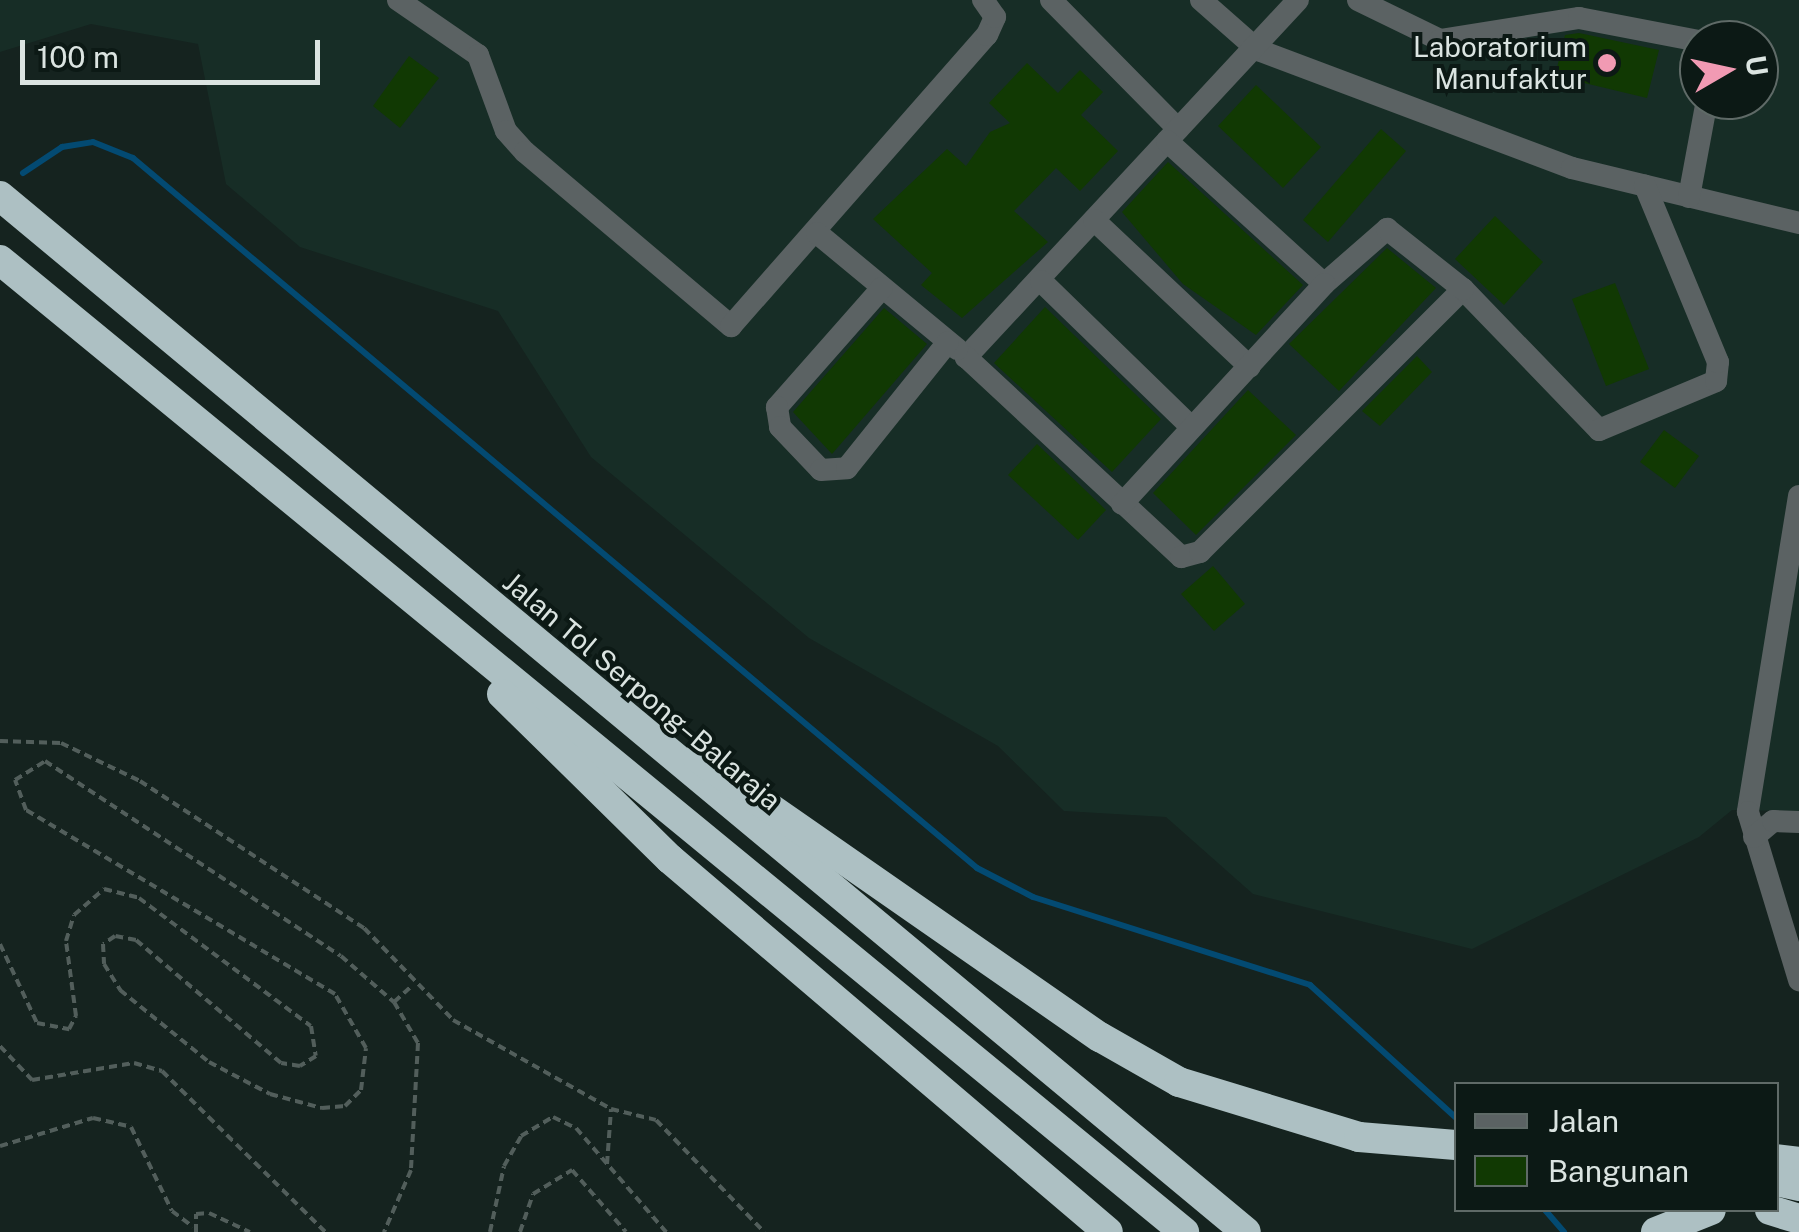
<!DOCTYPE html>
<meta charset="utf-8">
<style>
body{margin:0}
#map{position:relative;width:1799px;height:1232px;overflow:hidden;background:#15231f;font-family:"Public Sans",sans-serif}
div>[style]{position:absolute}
.built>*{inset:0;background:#172d26}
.stream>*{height:6px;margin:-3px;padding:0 3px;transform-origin:3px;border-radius:3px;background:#034a72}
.building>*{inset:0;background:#113903}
.path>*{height:4px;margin-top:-2px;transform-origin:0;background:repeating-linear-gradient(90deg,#525e5b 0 8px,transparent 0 13px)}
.minor>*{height:22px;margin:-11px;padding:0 11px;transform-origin:11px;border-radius:11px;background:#5b6263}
.highway>*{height:30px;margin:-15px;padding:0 15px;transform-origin:15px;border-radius:15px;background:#adc0c3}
.dots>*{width:28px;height:28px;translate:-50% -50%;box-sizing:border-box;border:5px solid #0c1915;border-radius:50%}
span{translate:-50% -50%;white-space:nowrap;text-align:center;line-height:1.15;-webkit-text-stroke:8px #0c1915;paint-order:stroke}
.poi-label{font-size:28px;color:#dbe4e1}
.right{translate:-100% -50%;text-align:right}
.street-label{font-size:28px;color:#dbe4e1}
.legend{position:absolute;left:1454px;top:1082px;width:325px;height:130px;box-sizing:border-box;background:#0c1915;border:2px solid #5f6a67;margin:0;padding:12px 18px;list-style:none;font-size:30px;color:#dbe4e1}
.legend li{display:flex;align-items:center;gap:20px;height:50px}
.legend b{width:50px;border:2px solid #5f6a67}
.north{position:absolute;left:1679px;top:20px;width:100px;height:100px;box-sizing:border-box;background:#0c1915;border:2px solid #5f6a67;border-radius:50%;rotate:81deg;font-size:28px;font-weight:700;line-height:40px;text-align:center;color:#dbe4e1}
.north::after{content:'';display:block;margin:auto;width:35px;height:45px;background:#f19ab3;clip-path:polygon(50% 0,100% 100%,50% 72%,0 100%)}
.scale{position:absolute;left:20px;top:40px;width:300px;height:45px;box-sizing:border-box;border:5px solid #dbe4e1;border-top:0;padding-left:12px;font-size:30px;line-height:35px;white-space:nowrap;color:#dbe4e1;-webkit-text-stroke:8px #0c1915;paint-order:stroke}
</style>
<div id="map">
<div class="built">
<i style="clip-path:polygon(evenodd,0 0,1799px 0,1799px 811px,1732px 810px,1699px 837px,1472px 949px,1253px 894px,1166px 817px,1064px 811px,998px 746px,809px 638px,591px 457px,498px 311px,300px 247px,226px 184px,198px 44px,91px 24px,0 52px,0 0,1699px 40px,1759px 40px,1759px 100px,1699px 100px,1699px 40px)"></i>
</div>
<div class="stream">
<i style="left:23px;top:173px;width:47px;rotate:-33.7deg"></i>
<i style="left:62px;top:147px;width:31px;rotate:-9deg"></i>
<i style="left:93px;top:142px;width:43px;rotate:21.8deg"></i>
<i style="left:133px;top:158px;width:1103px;rotate:40.07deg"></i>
<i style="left:977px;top:868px;width:63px;rotate:27.4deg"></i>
<i style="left:1033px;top:897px;width:291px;rotate:17.6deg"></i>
<i style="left:1310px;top:985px;width:197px;rotate:42.3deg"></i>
<i style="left:1545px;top:1210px;width:29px;rotate:49deg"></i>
</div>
<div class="building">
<i style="clip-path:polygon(1579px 33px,1659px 50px,1647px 98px,1555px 76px,1565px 35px)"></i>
<i style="clip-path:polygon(409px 56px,439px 78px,400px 128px,373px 106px)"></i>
<i style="clip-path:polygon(1027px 63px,1058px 93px,1080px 70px,1103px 92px,1081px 115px,1118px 151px,1080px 191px,1056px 168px,1014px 211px,1048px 242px,962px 318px,921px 285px,932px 273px,873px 219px,947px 149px,966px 166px,990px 132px,1010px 123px,989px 103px)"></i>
<i style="clip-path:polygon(1256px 85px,1321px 147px,1283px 188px,1218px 126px)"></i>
<i style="clip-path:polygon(1381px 129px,1406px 151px,1328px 242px,1303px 220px)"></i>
<i style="clip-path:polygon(1168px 162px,1303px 285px,1256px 335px,1183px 284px,1122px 212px)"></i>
<i style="clip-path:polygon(1495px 216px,1543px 262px,1504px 305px,1455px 259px)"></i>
<i style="clip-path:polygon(1387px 248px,1436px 288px,1339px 391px,1289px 344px)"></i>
<i style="clip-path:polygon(1615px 283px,1649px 369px,1606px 386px,1572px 299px)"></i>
<i style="clip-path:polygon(1045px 307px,1161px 419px,1112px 472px,994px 363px)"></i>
<i style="clip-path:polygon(884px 308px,927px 344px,832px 454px,793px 412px)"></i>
<i style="clip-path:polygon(1417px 356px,1432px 372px,1380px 426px,1362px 411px)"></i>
<i style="clip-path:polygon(1248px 390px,1296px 435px,1196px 535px,1153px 493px)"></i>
<i style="clip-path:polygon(1664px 430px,1699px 456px,1675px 488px,1640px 462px)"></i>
<i style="clip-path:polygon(1037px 444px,1106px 510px,1078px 540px,1008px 475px)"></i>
<i style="clip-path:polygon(1213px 566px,1245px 604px,1214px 631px,1181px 594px)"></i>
</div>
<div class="path">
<i style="left:0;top:741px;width:61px;rotate:1.9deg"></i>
<i style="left:61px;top:743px;width:88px;rotate:25.7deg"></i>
<i style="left:140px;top:781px;width:268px;rotate:33.3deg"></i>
<i style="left:364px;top:928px;width:128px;rotate:45.9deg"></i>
<i style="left:453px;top:1020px;width:181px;rotate:29.4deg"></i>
<i style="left:611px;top:1109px;width:46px;rotate:13.7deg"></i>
<i style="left:656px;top:1120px;width:156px;rotate:46deg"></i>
<i style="left:0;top:944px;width:87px;rotate:64.9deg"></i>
<i style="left:37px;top:1023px;width:33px;rotate:11deg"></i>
<i style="left:69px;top:1029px;width:15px;rotate:-62deg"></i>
<i style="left:76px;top:1016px;width:76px;rotate:-97.6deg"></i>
<i style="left:66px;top:941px;width:27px;rotate:-73deg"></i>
<i style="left:74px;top:915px;width:40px;rotate:-41deg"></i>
<i style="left:104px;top:889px;width:36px;rotate:14deg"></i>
<i style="left:139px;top:898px;width:214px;rotate:36.7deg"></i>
<i style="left:311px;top:1026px;width:30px;rotate:81deg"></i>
<i style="left:316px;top:1056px;width:19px;rotate:148deg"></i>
<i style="left:300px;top:1066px;width:19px;rotate:-171deg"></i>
<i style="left:281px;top:1063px;width:190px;rotate:-139.7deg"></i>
<i style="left:136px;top:940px;width:21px;rotate:-169deg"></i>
<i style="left:115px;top:936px;width:14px;rotate:146deg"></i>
<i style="left:103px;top:944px;width:20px;rotate:87deg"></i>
<i style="left:104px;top:964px;width:31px;rotate:58deg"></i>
<i style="left:120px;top:990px;width:114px;rotate:39deg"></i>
<i style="left:209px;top:1062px;width:69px;rotate:27.7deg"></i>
<i style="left:270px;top:1094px;width:54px;rotate:15.1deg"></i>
<i style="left:322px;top:1108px;width:23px;rotate:-5deg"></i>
<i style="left:345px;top:1106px;width:23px;rotate:-45deg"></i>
<i style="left:361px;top:1090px;width:42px;rotate:-83.2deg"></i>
<i style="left:366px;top:1048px;width:62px;rotate:-119.9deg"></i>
<i style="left:335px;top:994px;width:360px;rotate:-149.2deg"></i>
<i style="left:26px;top:810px;width:32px;rotate:-110deg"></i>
<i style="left:15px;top:780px;width:36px;rotate:-32deg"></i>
<i style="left:45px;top:761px;width:354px;rotate:33.4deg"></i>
<i style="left:341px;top:956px;width:70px;rotate:41deg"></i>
<i style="left:394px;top:1002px;width:48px;rotate:59.7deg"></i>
<i style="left:418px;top:1043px;width:127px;rotate:93.2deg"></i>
<i style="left:411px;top:1170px;width:68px;rotate:113.5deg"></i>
<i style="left:394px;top:1002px;width:25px;rotate:-42deg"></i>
<i style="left:0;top:1046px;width:47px;rotate:46.7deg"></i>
<i style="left:32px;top:1080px;width:103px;rotate:-9.5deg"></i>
<i style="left:134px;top:1063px;width:29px;rotate:16deg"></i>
<i style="left:162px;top:1071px;width:229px;rotate:44.6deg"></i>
<i style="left:0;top:1146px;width:97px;rotate:-16.8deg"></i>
<i style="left:93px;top:1118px;width:39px;rotate:13deg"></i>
<i style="left:131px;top:1127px;width:93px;rotate:64deg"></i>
<i style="left:172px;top:1211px;width:26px;rotate:37deg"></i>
<i style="left:607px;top:1164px;width:55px;rotate:-85.8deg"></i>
<i style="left:196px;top:1232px;width:18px;rotate:-90deg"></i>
<i style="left:196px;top:1214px;width:13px;rotate:-4deg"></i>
<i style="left:209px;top:1213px;width:45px;rotate:24.9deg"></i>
<i style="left:490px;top:1232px;width:67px;rotate:-78deg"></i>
<i style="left:504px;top:1166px;width:34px;rotate:-60deg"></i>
<i style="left:521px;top:1136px;width:37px;rotate:-31deg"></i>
<i style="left:553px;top:1117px;width:25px;rotate:26deg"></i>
<i style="left:576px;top:1128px;width:138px;rotate:49.1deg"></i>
<i style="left:520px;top:1232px;width:40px;rotate:-71.1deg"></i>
<i style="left:533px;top:1194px;width:46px;rotate:-31.6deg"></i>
<i style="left:572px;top:1170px;width:82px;rotate:48.9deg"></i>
</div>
<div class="minor">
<i style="left:398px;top:0;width:97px;rotate:34.5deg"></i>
<i style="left:478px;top:55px;width:81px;rotate:69.8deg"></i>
<i style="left:506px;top:131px;width:28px;rotate:48deg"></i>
<i style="left:525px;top:152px;width:270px;rotate:40.2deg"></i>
<i style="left:731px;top:326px;width:388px;rotate:-48.7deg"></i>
<i style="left:987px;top:35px;width:20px;rotate:-66deg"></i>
<i style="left:995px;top:17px;width:21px;rotate:-125deg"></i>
<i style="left:1051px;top:0;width:181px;rotate:45.4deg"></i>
<i style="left:1201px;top:0;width:76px;rotate:41.3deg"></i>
<i style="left:1258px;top:50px;width:335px;rotate:20.6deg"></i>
<i style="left:1572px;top:168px;width:234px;rotate:13.6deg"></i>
<i style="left:1298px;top:0;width:488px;rotate:132.9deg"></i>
<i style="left:966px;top:357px;width:294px;rotate:42.9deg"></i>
<i style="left:1181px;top:557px;width:20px;rotate:-15deg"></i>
<i style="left:1200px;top:552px;width:372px;rotate:-45deg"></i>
<i style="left:1463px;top:289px;width:196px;rotate:46deg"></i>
<i style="left:1599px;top:430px;width:127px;rotate:-22.7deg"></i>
<i style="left:1716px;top:381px;width:19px;rotate:-84deg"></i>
<i style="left:1718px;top:362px;width:191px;rotate:-112.5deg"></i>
<i style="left:1358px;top:0;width:91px;rotate:26deg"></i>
<i style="left:1440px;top:40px;width:141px;rotate:-9deg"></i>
<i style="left:1579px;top:18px;width:122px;rotate:10.9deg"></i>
<i style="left:1167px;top:141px;width:212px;rotate:42.3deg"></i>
<i style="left:1324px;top:284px;width:84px;rotate:-41.1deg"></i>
<i style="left:1387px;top:229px;width:97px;rotate:38.3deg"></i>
<i style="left:1689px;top:197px;width:99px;rotate:-79.5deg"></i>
<i style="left:1094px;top:220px;width:214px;rotate:43.3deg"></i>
<i style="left:817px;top:233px;width:182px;rotate:39.6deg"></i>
<i style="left:1041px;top:281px;width:209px;rotate:44.2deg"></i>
<i style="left:882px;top:288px;width:159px;rotate:131.4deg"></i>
<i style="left:777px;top:407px;width:20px;rotate:81deg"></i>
<i style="left:780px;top:427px;width:59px;rotate:46.4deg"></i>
<i style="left:821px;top:470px;width:26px;rotate:-4deg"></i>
<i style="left:847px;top:468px;width:161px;rotate:-51.3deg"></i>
<i style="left:1799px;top:496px;width:320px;rotate:99.2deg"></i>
<i style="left:1748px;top:812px;width:176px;rotate:73.1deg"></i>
<i style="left:1122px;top:504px;width:299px;rotate:-47.4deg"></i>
<i style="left:1754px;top:837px;width:25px;rotate:-40deg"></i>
<i style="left:1773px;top:821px;width:26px;rotate:2deg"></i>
</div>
<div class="highway">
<i style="left:0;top:196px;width:1620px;rotate:39.74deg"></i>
<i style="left:0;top:260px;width:1532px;rotate:39.38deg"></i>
<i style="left:502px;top:694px;width:235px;rotate:44.5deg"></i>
<i style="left:670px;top:859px;width:575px;rotate:40.42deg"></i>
<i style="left:698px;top:758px;width:489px;rotate:34.8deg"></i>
<i style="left:1100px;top:1037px;width:91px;rotate:29.7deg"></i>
<i style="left:1179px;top:1082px;width:188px;rotate:17deg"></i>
<i style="left:1359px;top:1137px;width:97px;rotate:4.7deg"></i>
<i style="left:1776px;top:1159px;width:23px;rotate:7deg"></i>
<i style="left:1776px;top:1181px;width:24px;rotate:12deg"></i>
<i style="left:1770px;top:1210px;width:30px;rotate:17deg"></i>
<i style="left:1656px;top:1232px;width:59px;rotate:-21.8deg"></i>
</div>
<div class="dots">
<i style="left:1607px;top:63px;background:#f19ab3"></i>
</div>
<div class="poi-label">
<span class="right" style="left:1587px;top:63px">Laboratorium<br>Manufaktur</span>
</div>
<div class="street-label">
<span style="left:642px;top:691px;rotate:40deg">Jalan Tol Serpong–Balaraja</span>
</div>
<ul class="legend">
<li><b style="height:12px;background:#5b6263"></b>Jalan</li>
<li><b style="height:28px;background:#113903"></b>Bangunan</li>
</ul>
<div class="north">U</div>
<div class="scale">100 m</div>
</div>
